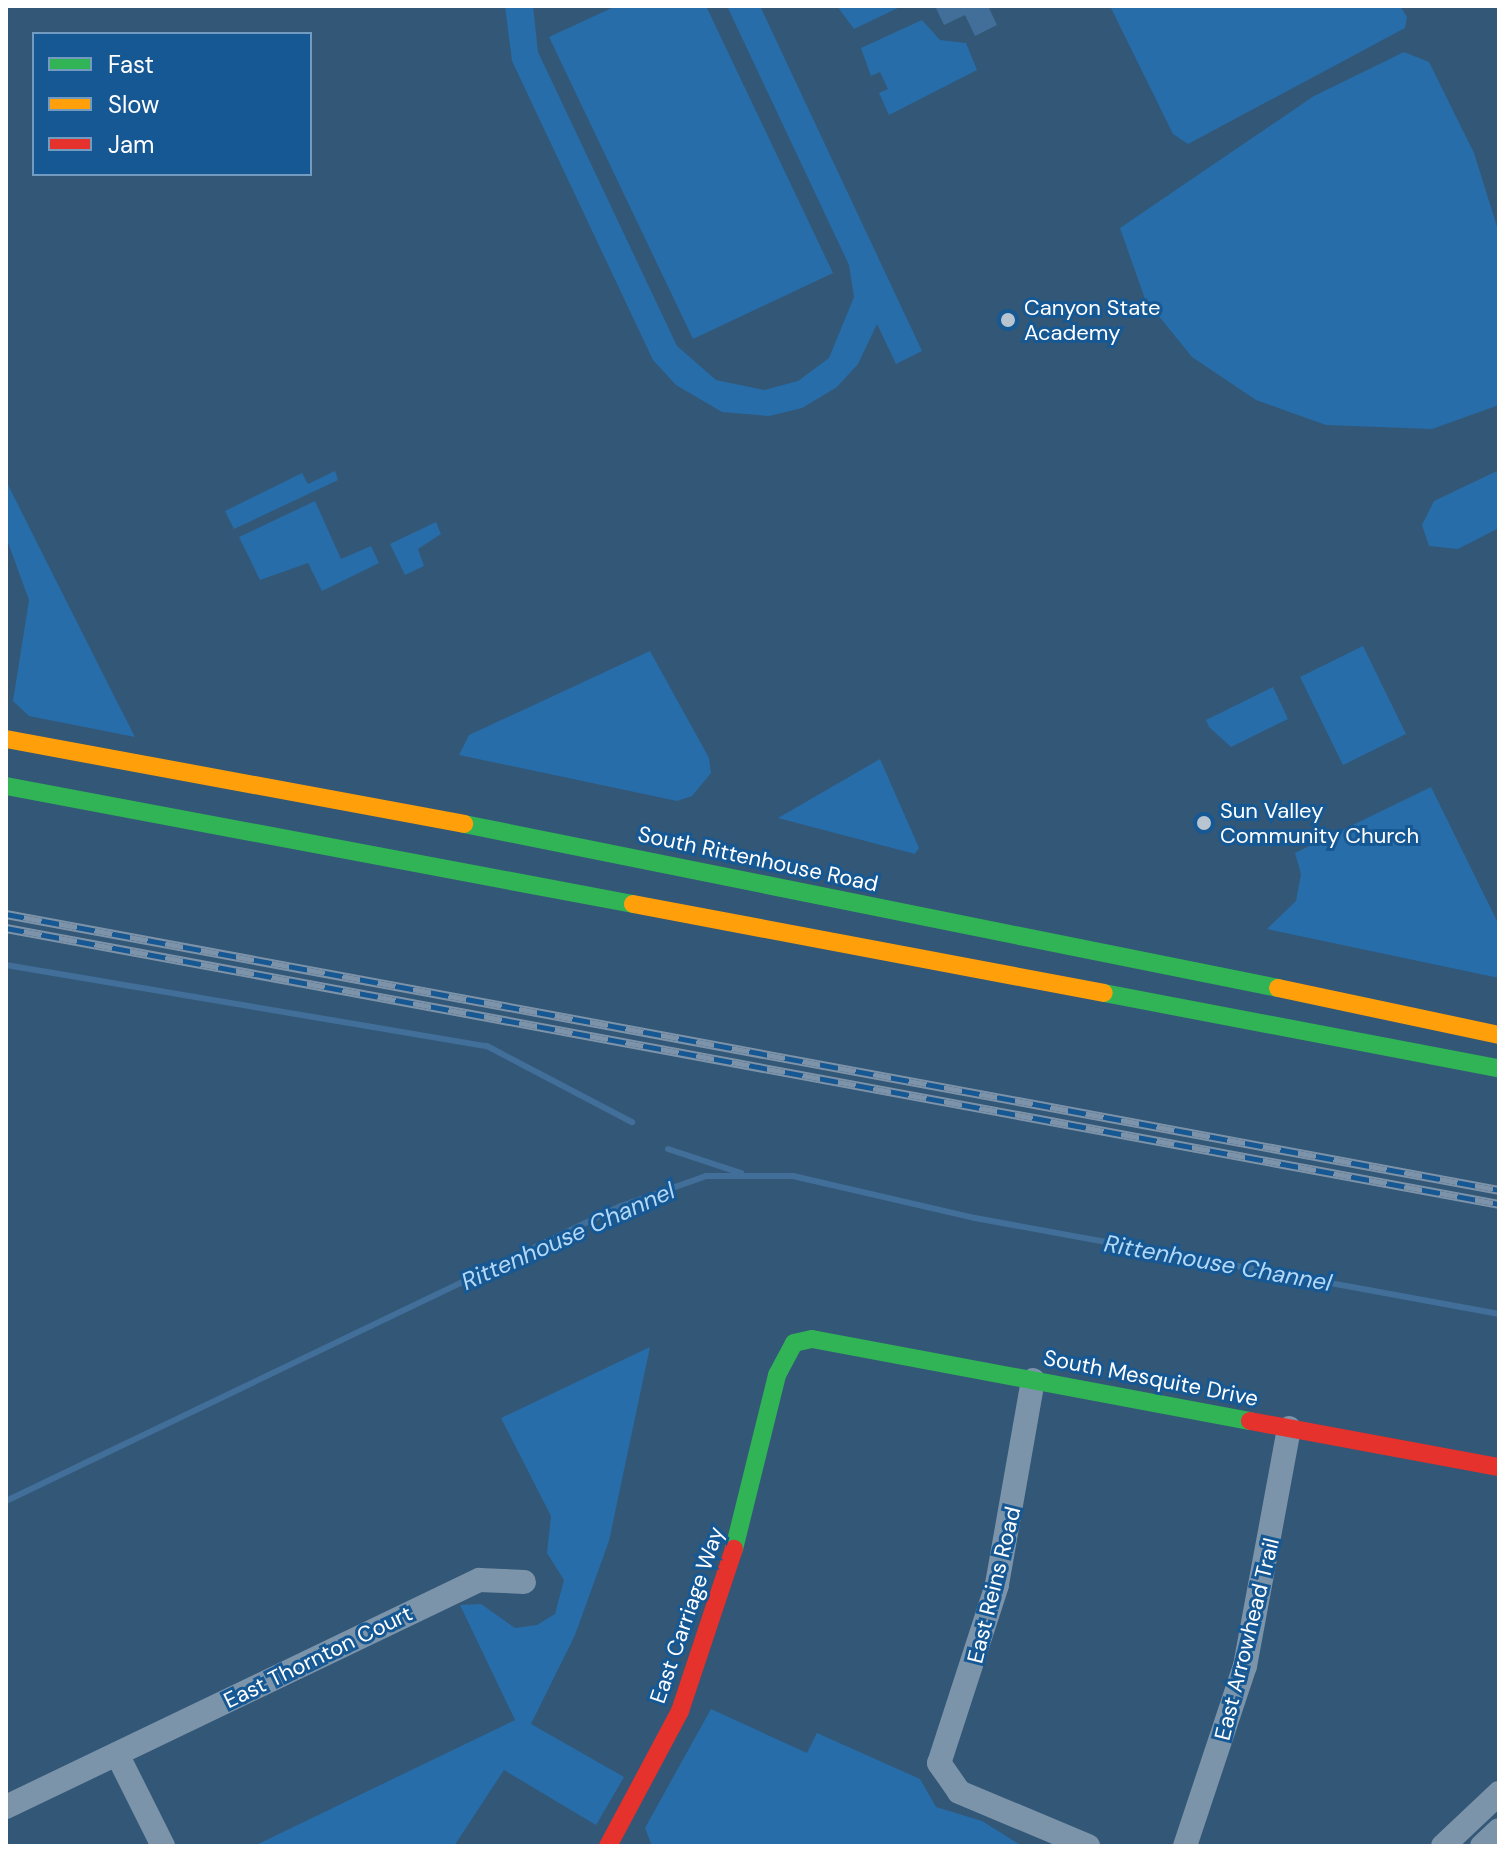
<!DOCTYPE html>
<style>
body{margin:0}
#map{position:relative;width:1505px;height:1852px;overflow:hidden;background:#335777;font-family:"DM Sans",sans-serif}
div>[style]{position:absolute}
.green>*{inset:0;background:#276da9}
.water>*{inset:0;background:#416f99}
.stream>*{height:6px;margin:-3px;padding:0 3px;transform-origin:3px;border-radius:3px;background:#416f99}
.street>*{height:24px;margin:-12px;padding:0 12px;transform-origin:12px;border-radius:12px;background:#7b94aa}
.fast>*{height:18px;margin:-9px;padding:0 9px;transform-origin:9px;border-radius:9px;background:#30b455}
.slow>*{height:18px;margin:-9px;padding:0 9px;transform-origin:9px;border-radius:9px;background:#ff9f0a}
.jam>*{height:18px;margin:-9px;padding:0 9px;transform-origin:9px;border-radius:9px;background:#e5322d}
.rail>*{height:9px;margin-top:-4.5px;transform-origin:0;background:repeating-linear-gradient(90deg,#165894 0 18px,#7d93a9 0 36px);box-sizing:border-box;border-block:2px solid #7d93a9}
.dots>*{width:22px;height:22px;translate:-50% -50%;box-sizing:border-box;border:4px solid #165894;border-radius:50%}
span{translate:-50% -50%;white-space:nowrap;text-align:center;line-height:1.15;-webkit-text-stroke:6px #165894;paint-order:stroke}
.poi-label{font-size:22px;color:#fff}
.left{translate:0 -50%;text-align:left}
.street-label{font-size:22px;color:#fff}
.water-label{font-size:24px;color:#b2d8f8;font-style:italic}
.frame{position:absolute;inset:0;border:8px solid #fff;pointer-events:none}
.legend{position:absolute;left:32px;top:32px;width:280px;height:144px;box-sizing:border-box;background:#165894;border:2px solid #739bbf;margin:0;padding:10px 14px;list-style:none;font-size:24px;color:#fff}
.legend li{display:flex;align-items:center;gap:16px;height:40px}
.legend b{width:40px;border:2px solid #739bbf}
</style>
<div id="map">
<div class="green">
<i style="clip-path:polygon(505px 6px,533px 6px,538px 52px,677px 346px,716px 380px,764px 390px,798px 381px,829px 358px,854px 297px,849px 265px,727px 6px,760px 6px,922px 351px,896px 364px,877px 324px,858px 364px,837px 387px,802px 408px,769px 416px,722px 412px,676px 385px,653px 360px,512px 61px)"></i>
<i style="clip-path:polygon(616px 6px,706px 6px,833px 273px,693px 339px,549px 37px)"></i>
<i style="clip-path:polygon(837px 6px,902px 6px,854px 29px)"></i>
<i style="clip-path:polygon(1110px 6px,1400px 6px,1407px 17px,1405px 28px,1188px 144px,1173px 134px)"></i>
<i style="clip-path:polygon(922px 20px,940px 40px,966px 43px,977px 70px,889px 115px,879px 93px,888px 89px,880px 72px,871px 76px,861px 48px)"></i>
<i style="clip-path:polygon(1404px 52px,1429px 62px,1474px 153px,1499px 233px,1499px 405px,1432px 429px,1326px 425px,1256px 400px,1192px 357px,1145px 299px,1120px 228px,1314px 96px)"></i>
<i style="clip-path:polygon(1499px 470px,1499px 528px,1458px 549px,1429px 546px,1422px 525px,1434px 501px)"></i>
<i style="clip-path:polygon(335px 471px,338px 480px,234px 529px,225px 511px,302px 473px,308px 484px)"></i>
<i style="clip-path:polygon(6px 481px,108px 684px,135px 737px,29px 716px,13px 701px,29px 600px,6px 537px)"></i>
<i style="clip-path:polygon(315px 501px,341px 559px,371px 546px,379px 563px,322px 591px,308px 563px,260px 580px,239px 537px)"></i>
<i style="clip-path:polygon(436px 522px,441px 534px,418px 549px,424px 566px,405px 575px,390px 544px)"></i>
<i style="clip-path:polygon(1363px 646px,1406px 734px,1343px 765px,1300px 677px)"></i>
<i style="clip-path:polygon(650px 651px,709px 758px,711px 773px,692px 796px,677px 801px,459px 755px,469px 735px)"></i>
<i style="clip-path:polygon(1273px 687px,1288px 719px,1231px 747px,1209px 727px,1206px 720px)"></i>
<i style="clip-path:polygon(880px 759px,919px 848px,915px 854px,778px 818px)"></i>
<i style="clip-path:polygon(1431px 787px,1499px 925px,1499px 978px,1267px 929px,1296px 901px,1301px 874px,1295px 853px)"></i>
<i style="clip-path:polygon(650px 1347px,609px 1541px,575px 1635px,531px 1724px,624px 1777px,596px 1825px,504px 1770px,454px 1846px,254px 1846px,515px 1720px,460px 1605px,481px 1604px,515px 1628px,537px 1625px,555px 1614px,564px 1580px,547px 1553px,551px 1516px,501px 1418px)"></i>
<i style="clip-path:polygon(711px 1709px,807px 1753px,817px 1733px,920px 1779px,936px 1807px,982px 1821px,1022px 1846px,652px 1846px,645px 1828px)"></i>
</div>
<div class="water">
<i style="clip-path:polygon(935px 6px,988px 6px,997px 25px,975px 36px,965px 15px,944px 25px)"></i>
</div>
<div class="stream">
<i style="left:6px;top:965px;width:488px;rotate:9.6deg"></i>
<i style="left:487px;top:1046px;width:164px;rotate:27.7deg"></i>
<i style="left:668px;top:1149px;width:77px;rotate:18.2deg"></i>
<i style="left:6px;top:1501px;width:682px;rotate:-25.63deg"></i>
<i style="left:621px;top:1206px;width:90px;rotate:-19.4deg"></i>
<i style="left:706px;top:1176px;width:87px"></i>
<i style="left:793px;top:1176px;width:187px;rotate:13deg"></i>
<i style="left:975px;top:1218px;width:533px;rotate:10.38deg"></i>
</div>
<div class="street">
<i style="left:1033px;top:1380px;width:208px;rotate:100deg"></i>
<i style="left:997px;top:1585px;width:187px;rotate:108deg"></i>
<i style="left:939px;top:1763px;width:35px;rotate:55deg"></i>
<i style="left:959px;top:1792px;width:140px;rotate:22.7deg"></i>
<i style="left:117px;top:1754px;width:103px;rotate:63.4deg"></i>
<i style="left:6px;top:1807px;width:525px;rotate:-25.64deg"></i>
<i style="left:479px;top:1580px;width:45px;rotate:2.5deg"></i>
<i style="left:1185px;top:1846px;width:190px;rotate:-71.6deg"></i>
<i style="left:1245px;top:1666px;width:242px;rotate:-79.5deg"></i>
<i style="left:1443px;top:1846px;width:77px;rotate:-43.4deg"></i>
<i style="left:1482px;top:1846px;width:23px;rotate:-43deg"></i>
</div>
<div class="fast">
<i style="left:6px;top:786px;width:638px;rotate:10.66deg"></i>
<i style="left:464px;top:824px;width:830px;rotate:11.39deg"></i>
<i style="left:1104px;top:993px;width:402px;rotate:10.8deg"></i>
<i style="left:734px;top:1549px;width:179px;rotate:-76.1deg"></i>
<i style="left:777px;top:1375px;width:36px;rotate:-62deg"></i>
<i style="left:794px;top:1343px;width:18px;rotate:-13deg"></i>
<i style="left:812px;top:1339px;width:446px;rotate:10.6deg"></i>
</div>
<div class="slow">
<i style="left:6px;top:739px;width:466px;rotate:10.5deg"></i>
<i style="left:633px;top:904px;width:479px;rotate:10.7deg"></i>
<i style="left:1278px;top:988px;width:226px;rotate:12deg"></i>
</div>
<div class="jam">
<i style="left:1250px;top:1421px;width:253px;rotate:10.5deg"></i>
<i style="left:608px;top:1846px;width:153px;rotate:-61.9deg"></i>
<i style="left:680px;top:1711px;width:171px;rotate:-71.6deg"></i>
</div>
<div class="rail">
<i style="left:6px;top:914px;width:1518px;rotate:10.47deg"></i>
<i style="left:6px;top:928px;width:1518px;rotate:10.47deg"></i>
</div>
<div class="dots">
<i style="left:1008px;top:320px;background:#b8c4cf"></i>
<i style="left:1204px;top:823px;background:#b8c4cf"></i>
</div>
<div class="poi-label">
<span class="left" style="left:1024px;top:320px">Canyon State<br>Academy</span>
<span class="left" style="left:1220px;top:823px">Sun Valley<br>Community Church</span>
</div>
<div class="street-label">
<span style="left:758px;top:859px;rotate:12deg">South Rittenhouse Road</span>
<span style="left:1151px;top:1378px;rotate:11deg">South Mesquite Drive</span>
<span style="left:994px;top:1585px;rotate:-76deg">East Reins Road</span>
<span style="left:687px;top:1615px;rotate:-71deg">East Carriage Way</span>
<span style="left:1247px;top:1639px;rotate:-76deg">East Arrowhead Trail</span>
<span style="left:318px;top:1657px;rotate:-26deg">East Thornton Court</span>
</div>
<div class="water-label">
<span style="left:568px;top:1236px;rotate:-24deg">Rittenhouse Channel</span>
<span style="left:1218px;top:1263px;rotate:10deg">Rittenhouse Channel</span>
</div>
<div class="frame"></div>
<ul class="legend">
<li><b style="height:10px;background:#30b455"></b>Fast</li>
<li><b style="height:10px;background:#ff9f0a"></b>Slow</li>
<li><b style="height:10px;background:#e5322d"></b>Jam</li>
</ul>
</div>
